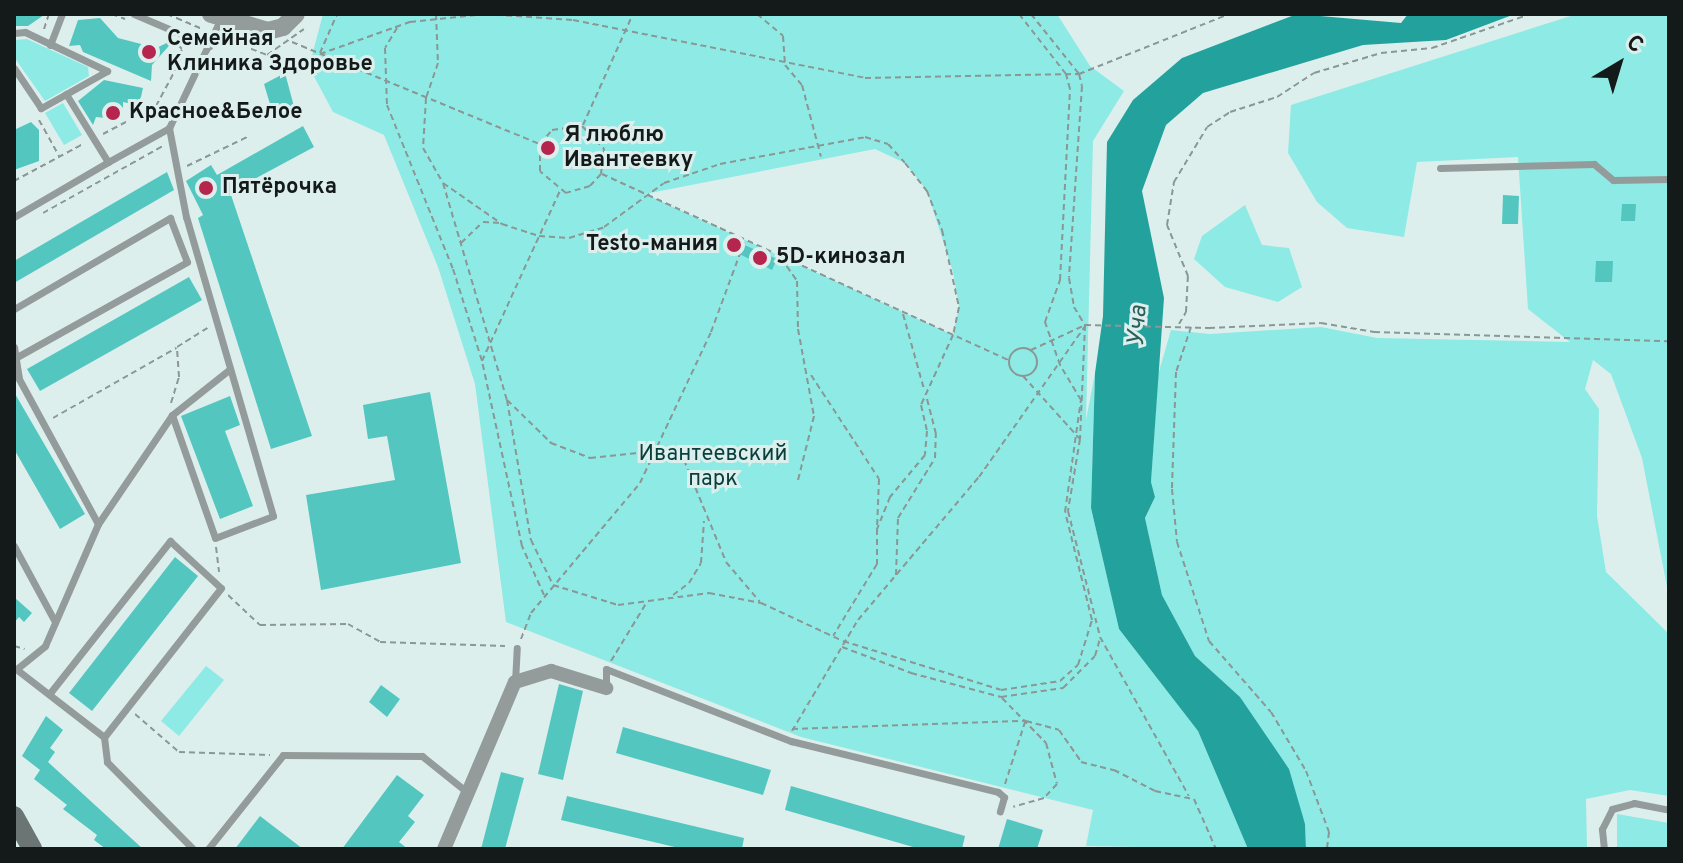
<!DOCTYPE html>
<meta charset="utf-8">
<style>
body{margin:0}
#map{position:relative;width:1683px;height:863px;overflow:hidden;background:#ddefed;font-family:Overpass,sans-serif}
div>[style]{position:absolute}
.green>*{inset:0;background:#8deae4}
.water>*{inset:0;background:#23a29d}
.building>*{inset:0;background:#53c6c0}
.path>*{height:2px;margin-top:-1px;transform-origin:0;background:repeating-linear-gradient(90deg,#8a9795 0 6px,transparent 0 10px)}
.path>.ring{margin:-1px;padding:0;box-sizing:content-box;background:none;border:2px solid #8a9795;border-radius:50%}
.service>*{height:7px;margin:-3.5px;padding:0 3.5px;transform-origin:3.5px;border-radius:3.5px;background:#949b9b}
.minor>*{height:14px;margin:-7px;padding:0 7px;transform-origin:7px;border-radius:7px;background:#949b9b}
.tertiary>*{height:18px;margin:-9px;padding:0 9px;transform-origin:9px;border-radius:9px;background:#949b9b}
.secondary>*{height:20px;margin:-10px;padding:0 10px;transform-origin:10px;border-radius:10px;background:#6b7574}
.dots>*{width:22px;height:22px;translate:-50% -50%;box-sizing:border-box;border:4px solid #ddefed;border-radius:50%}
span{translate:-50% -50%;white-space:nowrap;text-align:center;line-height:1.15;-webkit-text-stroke:6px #ddefed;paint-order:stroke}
.poi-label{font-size:22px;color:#141a19;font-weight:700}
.left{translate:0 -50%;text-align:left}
.right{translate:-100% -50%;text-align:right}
.park-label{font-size:22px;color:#083f3d}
.water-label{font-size:24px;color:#2c5d5a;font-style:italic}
.frame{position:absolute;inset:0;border:16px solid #141a19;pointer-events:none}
.north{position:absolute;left:1579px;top:24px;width:80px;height:80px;-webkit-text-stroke:6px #ddefed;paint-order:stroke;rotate:38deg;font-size:22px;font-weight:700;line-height:32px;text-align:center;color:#141a19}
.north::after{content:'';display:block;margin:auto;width:28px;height:36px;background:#141a19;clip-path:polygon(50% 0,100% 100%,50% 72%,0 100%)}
</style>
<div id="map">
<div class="green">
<i style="clip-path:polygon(evenodd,323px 14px,1057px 14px,1090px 66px,1124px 91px,1093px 141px,1086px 420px,1095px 373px,1091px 508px,1119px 629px,1198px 731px,1248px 849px,1086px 846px,1093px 810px,801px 737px,506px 622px,475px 384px,438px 267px,384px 135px,333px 112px,309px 67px,323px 14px,875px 149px,905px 163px,927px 191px,953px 272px,959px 307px,953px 335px,645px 194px,875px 149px)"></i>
<i style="clip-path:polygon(1577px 14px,1669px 14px,1669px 597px,1642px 458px,1611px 374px,1593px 360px,1585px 389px,1599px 409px,1597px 516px,1606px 572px,1669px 634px,1669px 796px,1630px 790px,1586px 799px,1587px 849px,1306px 849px,1305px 824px,1240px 697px,1195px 656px,1162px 595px,1145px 518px,1155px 497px,1151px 482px,1158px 375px,1171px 330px,1210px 334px,1321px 327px,1377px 338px,1570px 342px,1528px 309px,1518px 157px,1417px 162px,1404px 237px,1347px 228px,1317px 202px,1288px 153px,1291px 105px)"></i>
<i style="clip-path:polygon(27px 39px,88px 67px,89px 76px,45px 101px,14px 57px,14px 40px)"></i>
<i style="clip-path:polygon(63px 103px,82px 135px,64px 145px,45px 113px)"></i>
<i style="clip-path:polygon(1245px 205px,1262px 245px,1289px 248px,1302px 287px,1278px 302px,1225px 287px,1194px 259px,1202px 236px)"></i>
<i style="clip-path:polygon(206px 666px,224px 680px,179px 736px,161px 721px)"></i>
<i style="clip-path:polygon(1617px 814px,1669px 823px,1669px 849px,1617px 849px)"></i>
</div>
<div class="water">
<i style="clip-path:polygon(1297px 14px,1401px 23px,1408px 14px,1515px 14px,1446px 40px,1363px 45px,1203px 93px,1166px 125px,1142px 191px,1164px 298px,1151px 482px,1155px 497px,1145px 518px,1162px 595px,1195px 656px,1240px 697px,1289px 769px,1305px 824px,1306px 849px,1248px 849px,1198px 731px,1119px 629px,1091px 508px,1095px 373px,1103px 316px,1107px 142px,1133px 100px,1182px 58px)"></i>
</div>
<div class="building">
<i style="clip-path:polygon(14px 14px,44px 14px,44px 15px,28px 26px,14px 26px)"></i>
<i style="clip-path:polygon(100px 18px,118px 38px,145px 45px,148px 52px,175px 39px,152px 65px,151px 81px,83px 52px,80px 45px,69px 46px,78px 20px)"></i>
<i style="clip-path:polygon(285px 73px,296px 114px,275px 121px,264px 84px)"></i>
<i style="clip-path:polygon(104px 80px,143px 88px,141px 97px,136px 105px,123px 102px,123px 110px,106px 118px,96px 117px,93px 125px,78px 101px)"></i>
<i style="clip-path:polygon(31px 122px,39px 130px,39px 161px,14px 170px,14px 130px)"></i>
<i style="clip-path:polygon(303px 126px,314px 147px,230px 192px,312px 436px,271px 449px,198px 218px,203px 215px,186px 181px,211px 165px,217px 175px)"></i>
<i style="clip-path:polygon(167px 172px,174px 190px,14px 283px,14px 261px)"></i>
<i style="clip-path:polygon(1503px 195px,1519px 196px,1518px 224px,1502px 224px)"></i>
<i style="clip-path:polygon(1622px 204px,1636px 204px,1635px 221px,1621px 221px)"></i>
<i style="clip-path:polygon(733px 240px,777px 259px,772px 270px,729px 249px)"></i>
<i style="clip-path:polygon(1596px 261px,1613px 261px,1612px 282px,1595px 282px)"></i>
<i style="clip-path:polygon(189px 277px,202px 300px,40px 391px,27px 369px)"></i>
<i style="clip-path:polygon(14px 392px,85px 514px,60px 529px,14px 449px)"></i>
<i style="clip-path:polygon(430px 392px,461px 563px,321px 590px,306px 495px,395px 480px,387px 436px,368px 439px,363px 405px)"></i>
<i style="clip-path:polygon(230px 396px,240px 425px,225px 431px,253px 506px,220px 519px,181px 416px)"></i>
<i style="clip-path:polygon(175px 557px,198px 576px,92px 711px,69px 693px)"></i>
<i style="clip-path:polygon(14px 597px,32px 613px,24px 622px,19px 617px,14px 623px)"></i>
<i style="clip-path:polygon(559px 684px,583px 691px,563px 780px,538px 774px)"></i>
<i style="clip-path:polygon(381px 685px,400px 699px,387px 717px,369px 702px)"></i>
<i style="clip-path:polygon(46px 716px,63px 730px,50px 748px,55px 752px,48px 762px,143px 849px,106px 849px,94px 840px,97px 835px,63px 809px,67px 805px,34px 779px,40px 770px,22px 756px)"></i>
<i style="clip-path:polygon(623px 727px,771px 770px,763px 795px,616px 753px)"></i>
<i style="clip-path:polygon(501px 772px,524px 778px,505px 849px,481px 849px)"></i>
<i style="clip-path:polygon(397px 775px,424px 795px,408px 816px,415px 822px,399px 842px,408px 849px,342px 849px)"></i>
<i style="clip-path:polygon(791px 786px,965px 836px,962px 849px,920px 849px,785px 810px)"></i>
<i style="clip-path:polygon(567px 796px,744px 838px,742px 849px,683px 849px,561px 820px)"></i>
<i style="clip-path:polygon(260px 816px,303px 849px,235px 849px)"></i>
<i style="clip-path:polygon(1007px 819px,1043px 830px,1037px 849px,998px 849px)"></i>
</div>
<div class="path">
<i style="left:112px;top:14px;width:14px;rotate:21deg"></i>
<i style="left:167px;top:14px;width:39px;rotate:23deg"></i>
<i style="left:436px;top:14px;width:49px;rotate:87.7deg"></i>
<i style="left:438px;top:63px;width:37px;rotate:109deg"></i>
<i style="left:426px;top:98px;width:50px;rotate:93.4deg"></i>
<i style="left:423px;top:148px;width:40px;rotate:60.3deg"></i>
<i style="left:443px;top:183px;width:226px;rotate:73.6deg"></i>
<i style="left:507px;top:400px;width:62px;rotate:44.3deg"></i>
<i style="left:551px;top:443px;width:42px;rotate:21deg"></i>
<i style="left:590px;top:458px;width:67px;rotate:-6deg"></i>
<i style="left:657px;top:451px;width:28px;rotate:18deg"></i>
<i style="left:684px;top:460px;width:110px;rotate:67.6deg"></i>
<i style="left:726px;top:562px;width:52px;rotate:49.6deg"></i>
<i style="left:757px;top:14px;width:34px;rotate:40deg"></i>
<i style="left:783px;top:36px;width:29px;rotate:86deg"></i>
<i style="left:785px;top:65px;width:26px;rotate:50deg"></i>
<i style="left:802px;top:85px;width:74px;rotate:75.2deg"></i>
<i style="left:1031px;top:14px;width:77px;rotate:51.3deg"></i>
<i style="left:1079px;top:74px;width:12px;rotate:76deg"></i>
<i style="left:1082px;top:86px;width:192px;rotate:93.9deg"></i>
<i style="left:1069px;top:278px;width:29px;rotate:80deg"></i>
<i style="left:1074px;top:307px;width:21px;rotate:59deg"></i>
<i style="left:1085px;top:325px;width:114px;rotate:92.5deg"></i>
<i style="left:397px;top:28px;width:23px;rotate:121deg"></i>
<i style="left:385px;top:48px;width:57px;rotate:88deg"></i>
<i style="left:387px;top:105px;width:177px;rotate:68.1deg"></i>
<i style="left:453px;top:269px;width:96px;rotate:72.5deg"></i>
<i style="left:44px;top:29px;width:16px;rotate:-72deg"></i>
<i style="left:223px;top:38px;width:47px;rotate:21.1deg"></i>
<i style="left:267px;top:55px;width:45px;rotate:-35.1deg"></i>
<i style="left:292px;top:42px;width:268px;rotate:22.4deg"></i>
<i style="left:540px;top:144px;width:18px;rotate:-49deg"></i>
<i style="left:552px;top:130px;width:30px;rotate:-8deg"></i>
<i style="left:582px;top:126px;width:32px;rotate:46deg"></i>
<i style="left:604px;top:149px;width:25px;rotate:97deg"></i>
<i style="left:601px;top:174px;width:16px;rotate:133deg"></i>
<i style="left:590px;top:186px;width:25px;rotate:164deg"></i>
<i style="left:566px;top:193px;width:34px;rotate:-140deg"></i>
<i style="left:540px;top:171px;width:27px;rotate:-90deg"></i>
<i style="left:320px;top:53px;width:43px;rotate:-66.4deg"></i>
<i style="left:320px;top:54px;width:96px;rotate:-19.6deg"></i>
<i style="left:410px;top:22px;width:76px;rotate:-6deg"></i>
<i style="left:486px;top:14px;width:87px;rotate:3.9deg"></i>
<i style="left:573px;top:20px;width:298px;rotate:11.2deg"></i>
<i style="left:865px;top:78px;width:214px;rotate:-1.1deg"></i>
<i style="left:1079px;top:74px;width:162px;rotate:-21.8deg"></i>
<i style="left:39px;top:120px;width:41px;rotate:60.9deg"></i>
<i style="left:583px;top:125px;width:122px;rotate:-65.8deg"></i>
<i style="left:103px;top:134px;width:60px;rotate:-27.8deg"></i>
<i style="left:156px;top:106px;width:47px;rotate:-61.8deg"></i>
<i style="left:178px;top:65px;width:16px;rotate:-76deg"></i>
<i style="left:182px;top:49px;width:7px;rotate:-135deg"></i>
<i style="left:187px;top:166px;width:67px;rotate:-25.8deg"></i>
<i style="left:602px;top:174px;width:447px;rotate:24.6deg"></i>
<i style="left:14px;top:181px;width:78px;rotate:-28.2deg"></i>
<i style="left:443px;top:183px;width:72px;rotate:34.8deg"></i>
<i style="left:502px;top:224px;width:39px;rotate:18deg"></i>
<i style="left:539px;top:236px;width:30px;rotate:4deg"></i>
<i style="left:569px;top:238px;width:37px;rotate:-17deg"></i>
<i style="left:604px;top:227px;width:74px;rotate:-36.3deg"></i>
<i style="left:664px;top:183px;width:59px;rotate:-18.7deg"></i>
<i style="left:720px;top:164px;width:147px;rotate:-10.5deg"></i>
<i style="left:865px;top:137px;width:24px;rotate:17deg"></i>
<i style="left:888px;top:144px;width:25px;rotate:48deg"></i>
<i style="left:905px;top:163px;width:36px;rotate:52deg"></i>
<i style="left:927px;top:191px;width:42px;rotate:69deg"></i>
<i style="left:942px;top:230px;width:79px;rotate:77.6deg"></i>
<i style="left:959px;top:307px;width:29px;rotate:102deg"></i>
<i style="left:953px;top:335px;width:77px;rotate:114.6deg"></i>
<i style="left:921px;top:405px;width:27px;rotate:77deg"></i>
<i style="left:927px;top:431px;width:24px;rotate:95deg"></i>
<i style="left:925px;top:455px;width:55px;rotate:129.8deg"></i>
<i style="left:890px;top:497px;width:35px;rotate:112deg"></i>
<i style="left:877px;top:529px;width:35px;rotate:90deg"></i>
<i style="left:877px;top:564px;width:84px;rotate:121.4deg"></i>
<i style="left:43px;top:213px;width:137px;rotate:-29.2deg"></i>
<i style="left:461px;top:243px;width:30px;rotate:-44deg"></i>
<i style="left:483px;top:222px;width:18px;rotate:3deg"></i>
<i style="left:781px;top:258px;width:28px;rotate:55deg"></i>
<i style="left:797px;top:281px;width:48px;rotate:88.8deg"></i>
<i style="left:798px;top:329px;width:88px;rotate:79.6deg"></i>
<i style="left:814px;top:416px;width:66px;rotate:104deg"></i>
<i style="left:903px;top:314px;width:78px;rotate:74.4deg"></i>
<i style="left:1179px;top:324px;width:14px;rotate:-60deg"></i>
<i style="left:1186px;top:312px;width:36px;rotate:-87deg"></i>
<i style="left:1188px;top:276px;width:55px;rotate:-112.4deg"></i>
<i style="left:1167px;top:225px;width:44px;rotate:-80.8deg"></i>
<i style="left:1174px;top:182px;width:64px;rotate:-59deg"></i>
<i style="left:1207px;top:127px;width:27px;rotate:-33deg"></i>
<i style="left:1230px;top:112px;width:49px;rotate:-17.7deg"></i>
<i style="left:1277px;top:97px;width:44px;rotate:-33deg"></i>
<i style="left:1314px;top:73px;width:70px;rotate:-16.6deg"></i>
<i style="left:1381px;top:53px;width:51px;rotate:-5.6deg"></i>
<i style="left:1432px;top:48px;width:104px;rotate:-19.1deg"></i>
<i style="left:1191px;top:327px;width:47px;rotate:108.4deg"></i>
<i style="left:1176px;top:372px;width:117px;rotate:92deg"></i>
<i style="left:1172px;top:489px;width:53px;rotate:84.6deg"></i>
<i style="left:1177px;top:542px;width:104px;rotate:72.1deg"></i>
<i style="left:1209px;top:641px;width:94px;rotate:48.9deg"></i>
<i style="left:1271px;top:712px;width:69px;rotate:59.3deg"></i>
<i style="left:1306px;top:771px;width:65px;rotate:69.3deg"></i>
<i style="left:1329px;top:832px;width:17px;rotate:97deg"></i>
<i class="ring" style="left:1009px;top:348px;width:26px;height:26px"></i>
<i style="left:1031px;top:350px;width:60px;rotate:-24.8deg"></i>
<i style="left:1085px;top:325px;width:124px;rotate:1.4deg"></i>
<i style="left:1209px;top:328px;width:112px;rotate:-2.6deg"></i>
<i style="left:1321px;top:323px;width:54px;rotate:9.6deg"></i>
<i style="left:1374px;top:332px;width:294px;rotate:1.8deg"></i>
<i style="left:811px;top:375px;width:124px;rotate:56.8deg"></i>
<i style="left:879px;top:479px;width:49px;rotate:92.3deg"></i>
<i style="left:1023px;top:376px;width:85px;rotate:47.9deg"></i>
<i style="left:1080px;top:439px;width:73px;rotate:99.5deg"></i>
<i style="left:1068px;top:511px;width:130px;rotate:75.7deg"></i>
<i style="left:1100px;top:637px;width:182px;rotate:60.8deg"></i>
<i style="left:507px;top:400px;width:142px;rotate:80.3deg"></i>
<i style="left:531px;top:540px;width:50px;rotate:63.9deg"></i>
<i style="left:553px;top:585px;width:68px;rotate:17.1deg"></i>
<i style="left:618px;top:605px;width:92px;rotate:-7.5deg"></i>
<i style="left:709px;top:593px;width:53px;rotate:10.9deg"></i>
<i style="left:761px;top:603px;width:90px;rotate:24.9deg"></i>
<i style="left:843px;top:641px;width:165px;rotate:17.2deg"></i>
<i style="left:1001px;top:690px;width:60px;rotate:-8.7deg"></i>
<i style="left:1060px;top:681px;width:24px;rotate:-42deg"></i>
<i style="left:1078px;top:665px;width:47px;rotate:-72.7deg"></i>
<i style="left:1092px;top:620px;width:111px;rotate:-104deg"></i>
<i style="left:1065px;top:512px;width:113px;rotate:-81.9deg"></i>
<i style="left:1081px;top:400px;width:41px;rotate:-121deg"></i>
<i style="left:1060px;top:365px;width:46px;rotate:-109.2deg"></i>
<i style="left:1045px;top:322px;width:45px;rotate:-70.3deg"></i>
<i style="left:1060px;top:280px;width:191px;rotate:-87deg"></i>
<i style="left:1070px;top:89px;width:16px;rotate:-105deg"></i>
<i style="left:1066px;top:74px;width:76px;rotate:-128.1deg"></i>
<i style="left:171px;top:403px;width:27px;rotate:-73deg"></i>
<i style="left:179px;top:377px;width:30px;rotate:-94deg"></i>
<i style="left:177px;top:347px;width:36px;rotate:-32deg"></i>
<i style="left:53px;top:418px;width:142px;rotate:-29.6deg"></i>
<i style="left:216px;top:547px;width:25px;rotate:83deg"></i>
<i style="left:896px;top:575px;width:57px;rotate:-88deg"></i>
<i style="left:898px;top:518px;width:70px;rotate:-58.3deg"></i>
<i style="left:935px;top:458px;width:24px;rotate:-88deg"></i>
<i style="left:936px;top:434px;width:40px;rotate:-104.4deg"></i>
<i style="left:228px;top:595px;width:44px;rotate:43.2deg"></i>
<i style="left:260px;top:625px;width:88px;rotate:-0.7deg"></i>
<i style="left:348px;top:624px;width:37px;rotate:29deg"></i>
<i style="left:380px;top:642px;width:125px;rotate:1.8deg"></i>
<i style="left:544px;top:595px;width:54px;rotate:-114.2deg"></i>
<i style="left:522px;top:546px;width:189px;rotate:-102.2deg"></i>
<i style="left:482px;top:361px;width:187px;rotate:-65.4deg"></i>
<i style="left:673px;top:595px;width:20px;rotate:-37deg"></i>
<i style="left:689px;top:583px;width:23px;rotate:-59deg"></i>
<i style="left:701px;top:563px;width:42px;rotate:-85.9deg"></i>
<i style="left:521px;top:639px;width:28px;rotate:-69deg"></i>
<i style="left:531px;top:613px;width:170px;rotate:-50deg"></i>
<i style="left:640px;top:483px;width:167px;rotate:-64.8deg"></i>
<i style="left:711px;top:332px;width:98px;rotate:-69.7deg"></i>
<i style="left:14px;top:646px;width:11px;rotate:15deg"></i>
<i style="left:842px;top:647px;width:74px;rotate:20.6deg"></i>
<i style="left:911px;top:673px;width:93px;rotate:14.9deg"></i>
<i style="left:1001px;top:697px;width:63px;rotate:-8.3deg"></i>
<i style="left:1063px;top:688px;width:45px;rotate:-45deg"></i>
<i style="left:1095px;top:656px;width:19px;rotate:-74deg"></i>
<i style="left:611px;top:661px;width:66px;rotate:-58.7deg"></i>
<i style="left:1002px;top:698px;width:63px;rotate:45.6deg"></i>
<i style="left:1046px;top:743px;width:42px;rotate:75deg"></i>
<i style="left:1057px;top:784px;width:19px;rotate:133deg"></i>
<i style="left:1044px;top:798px;width:32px;rotate:164deg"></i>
<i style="left:135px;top:714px;width:58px;rotate:40.8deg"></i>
<i style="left:179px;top:752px;width:91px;rotate:1.9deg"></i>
<i style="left:792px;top:729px;width:234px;rotate:-2deg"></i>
<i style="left:1026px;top:721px;width:34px;rotate:15deg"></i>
<i style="left:1059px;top:730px;width:39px;rotate:55deg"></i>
<i style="left:1081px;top:762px;width:34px;rotate:14deg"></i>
<i style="left:1114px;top:770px;width:46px;rotate:27.1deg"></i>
<i style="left:1155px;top:791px;width:40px;rotate:12deg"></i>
<i style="left:1194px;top:799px;width:55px;rotate:66.3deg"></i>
<i style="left:792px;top:731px;width:129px;rotate:-59.3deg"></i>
<i style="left:858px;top:620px;width:187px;rotate:-49.8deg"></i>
<i style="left:979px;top:477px;width:184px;rotate:-54.9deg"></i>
<i style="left:1005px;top:784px;width:65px;rotate:-72.1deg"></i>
</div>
<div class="service">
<i style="left:134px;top:14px;width:82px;rotate:23.1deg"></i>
<i style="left:14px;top:33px;width:11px;rotate:-5deg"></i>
<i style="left:25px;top:32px;width:91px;rotate:25.4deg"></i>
<i style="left:107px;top:71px;width:76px;rotate:150.7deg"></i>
<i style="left:41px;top:108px;width:48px;rotate:-124deg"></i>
<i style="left:50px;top:45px;width:33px;rotate:-69deg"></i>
<i style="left:66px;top:94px;width:80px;rotate:58.3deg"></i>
<i style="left:108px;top:162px;width:70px;rotate:-29.1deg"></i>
<i style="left:1440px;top:168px;width:154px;rotate:-1.5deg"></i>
<i style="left:1594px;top:164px;width:25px;rotate:40deg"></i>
<i style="left:1613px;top:180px;width:56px;rotate:-1deg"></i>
<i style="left:14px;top:217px;width:109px;rotate:-30.3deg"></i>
<i style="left:14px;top:309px;width:181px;rotate:-30.3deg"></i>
<i style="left:170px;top:218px;width:47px;rotate:68.9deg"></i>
<i style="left:187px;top:262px;width:193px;rotate:150.8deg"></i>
<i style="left:14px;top:347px;width:32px;rotate:81deg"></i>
<i style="left:19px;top:379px;width:165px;rotate:61.4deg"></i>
<i style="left:98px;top:524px;width:133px;rotate:113.5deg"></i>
<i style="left:45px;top:646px;width:35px;rotate:141deg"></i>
<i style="left:172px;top:415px;width:130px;rotate:70.7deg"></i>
<i style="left:215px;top:538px;width:62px;rotate:-20.8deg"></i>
<i style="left:273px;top:516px;width:311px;rotate:-106.2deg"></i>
<i style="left:186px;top:217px;width:91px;rotate:-100.8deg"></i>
<i style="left:169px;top:128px;width:119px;rotate:-64.7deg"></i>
<i style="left:98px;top:524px;width:132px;rotate:-55.8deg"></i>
<i style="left:172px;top:415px;width:74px;rotate:-38.4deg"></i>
<i style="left:14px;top:546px;width:84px;rotate:61.6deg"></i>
<i style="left:16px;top:669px;width:111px;rotate:37.7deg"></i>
<i style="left:104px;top:737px;width:25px;rotate:83deg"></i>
<i style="left:107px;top:762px;width:122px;rotate:45.3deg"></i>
<i style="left:515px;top:682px;width:34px;rotate:-87deg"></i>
<i style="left:606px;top:688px;width:19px;rotate:-90deg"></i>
<i style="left:606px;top:669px;width:199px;rotate:21.3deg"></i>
<i style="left:791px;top:741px;width:213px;rotate:13.8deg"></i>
<i style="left:998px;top:792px;width:8px;rotate:40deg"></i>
<i style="left:1004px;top:797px;width:15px;rotate:106deg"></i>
<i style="left:50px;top:693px;width:194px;rotate:-51.7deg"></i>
<i style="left:170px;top:541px;width:69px;rotate:42.7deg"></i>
<i style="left:221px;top:588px;width:189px;rotate:128.1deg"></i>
<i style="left:208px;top:849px;width:120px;rotate:-51.4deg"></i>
<i style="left:283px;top:755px;width:139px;rotate:0.4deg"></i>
<i style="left:422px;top:756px;width:58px;rotate:38.7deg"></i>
<i style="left:1604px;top:849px;width:20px;rotate:-96deg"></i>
<i style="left:1602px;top:829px;width:22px;rotate:-63deg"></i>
<i style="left:1612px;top:809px;width:23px;rotate:-15deg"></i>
<i style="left:1634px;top:803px;width:36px;rotate:11deg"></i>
</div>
<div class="minor">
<i style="left:444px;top:849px;width:181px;rotate:-67deg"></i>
<i style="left:515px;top:682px;width:38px;rotate:-17deg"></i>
<i style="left:551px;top:671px;width:58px;rotate:17.2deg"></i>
</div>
<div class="tertiary">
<i style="left:211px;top:14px;width:59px;rotate:16.6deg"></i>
<i style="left:268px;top:31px;width:16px;rotate:-15deg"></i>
<i style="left:283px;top:27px;width:18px;rotate:-45deg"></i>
</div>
<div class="secondary">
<i style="left:14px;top:816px;width:38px;rotate:61deg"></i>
</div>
<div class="dots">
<i style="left:149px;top:52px;background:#b5254e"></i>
<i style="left:113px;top:113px;background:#b5254e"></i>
<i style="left:548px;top:148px;background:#b5254e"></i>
<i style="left:206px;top:188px;background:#b5254e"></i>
<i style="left:734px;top:245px;background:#b5254e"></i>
<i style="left:760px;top:258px;background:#b5254e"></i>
</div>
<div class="poi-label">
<span class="left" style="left:167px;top:52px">Семейная<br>Клиника Здоровье</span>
<span class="left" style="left:129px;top:113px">Красное&amp;Белое</span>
<span class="left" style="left:564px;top:148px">Я люблю<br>Ивантеевку</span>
<span class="left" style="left:222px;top:188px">Пятёрочка</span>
<span class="right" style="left:718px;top:245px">Testo-мания</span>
<span class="left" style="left:776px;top:258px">5D-кинозал</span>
</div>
<div class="park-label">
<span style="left:713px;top:467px">Ивантеевский<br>парк</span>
</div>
<div class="water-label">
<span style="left:1139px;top:326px;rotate:-86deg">Уча</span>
</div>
<div class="frame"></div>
<div class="north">С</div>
</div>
